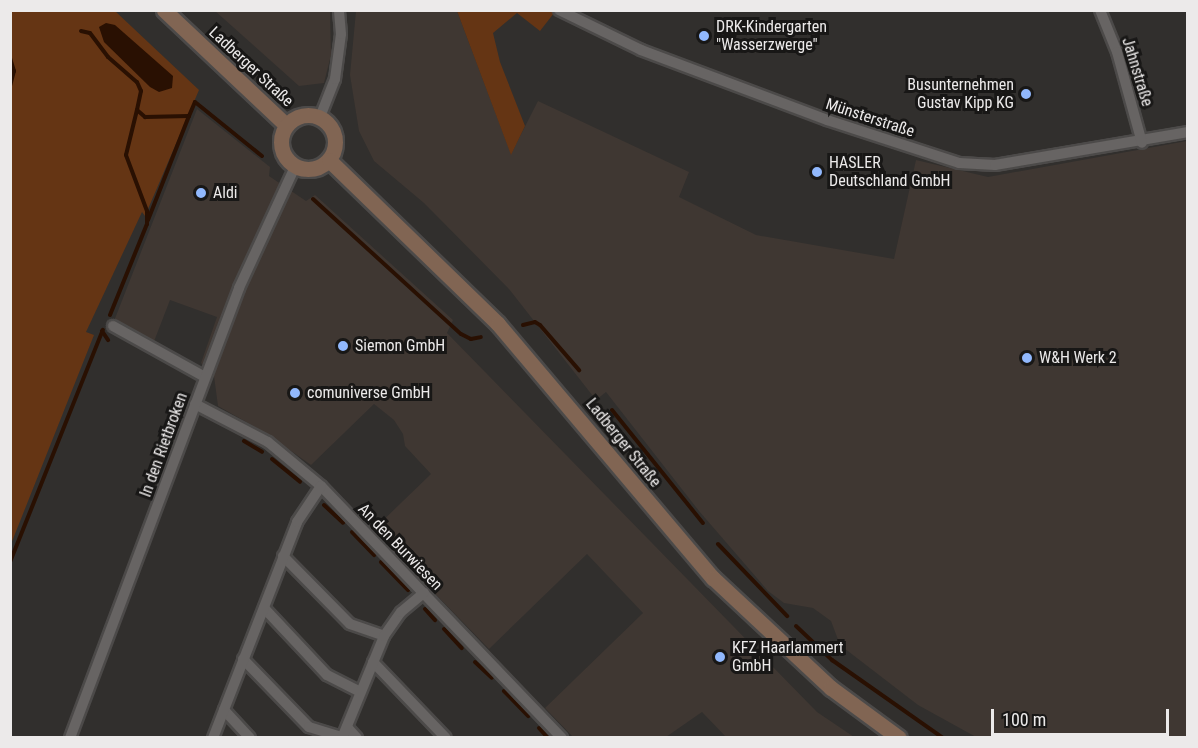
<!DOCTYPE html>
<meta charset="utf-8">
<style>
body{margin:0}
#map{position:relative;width:1198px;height:748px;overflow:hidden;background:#312f2d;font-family:"Roboto Condensed",sans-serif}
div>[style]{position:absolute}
.built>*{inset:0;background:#3f3732}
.green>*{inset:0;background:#653514}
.water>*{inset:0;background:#291002}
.stream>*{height:4px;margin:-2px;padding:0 2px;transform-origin:2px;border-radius:2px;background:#291002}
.roads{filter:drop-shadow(2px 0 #4c4a49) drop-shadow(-2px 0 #4c4a49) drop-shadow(0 2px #4c4a49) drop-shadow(0 -2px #4c4a49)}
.minor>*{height:10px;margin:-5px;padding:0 5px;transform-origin:5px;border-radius:5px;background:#676463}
.secondary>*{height:15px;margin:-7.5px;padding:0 7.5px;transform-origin:7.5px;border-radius:7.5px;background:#816553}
.secondary>.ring{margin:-7.5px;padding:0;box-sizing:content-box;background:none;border:15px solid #816553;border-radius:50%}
.dots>*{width:16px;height:16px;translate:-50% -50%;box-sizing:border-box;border:3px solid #181716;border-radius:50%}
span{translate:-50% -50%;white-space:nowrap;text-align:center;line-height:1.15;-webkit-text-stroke:6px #181716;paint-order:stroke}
.poi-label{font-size:16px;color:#eceaea}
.left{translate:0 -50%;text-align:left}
.right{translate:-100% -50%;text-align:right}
.street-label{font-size:16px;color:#eceaea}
.frame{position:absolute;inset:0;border:12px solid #eceaea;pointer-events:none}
.scale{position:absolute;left:991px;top:709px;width:178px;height:27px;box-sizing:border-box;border:3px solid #eceaea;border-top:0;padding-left:8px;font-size:18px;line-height:21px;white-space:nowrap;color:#eceaea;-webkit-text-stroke:4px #181716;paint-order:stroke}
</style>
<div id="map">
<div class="built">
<i style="clip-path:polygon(215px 11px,330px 11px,331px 55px,324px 83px,299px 86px)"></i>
<i style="clip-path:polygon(356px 11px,457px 11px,511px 154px,538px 101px,689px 172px,679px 197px,756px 235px,894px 259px,916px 160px,988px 177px,1187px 141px,1187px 737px,976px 737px,918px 705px,840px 645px,831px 621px,813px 608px,784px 603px,768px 591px,699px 511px,606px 392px,596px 400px,509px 289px,424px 203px,374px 161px,359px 131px,350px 75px)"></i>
<i style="clip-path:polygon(197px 109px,270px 167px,269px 176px,306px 201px,315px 195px,453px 320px,447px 333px,817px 712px,854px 737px,726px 737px,702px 712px,666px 737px,573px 737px,545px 708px,643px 613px,587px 554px,489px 649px,373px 530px,431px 474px,405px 446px,403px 434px,394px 420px,374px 404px,311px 465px,264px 432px,218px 406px,214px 376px,201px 363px,217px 317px,170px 300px,153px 344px,114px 321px)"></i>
</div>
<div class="green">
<i style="clip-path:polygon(550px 10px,554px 13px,540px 31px,517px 13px,493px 33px,500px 62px,525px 126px,511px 155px,457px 11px)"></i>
<i style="clip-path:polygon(11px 11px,115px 11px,199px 90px,145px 216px,142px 212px,86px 332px,94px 335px,11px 544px)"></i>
</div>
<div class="water">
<i style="clip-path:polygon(106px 23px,115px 25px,173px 76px,172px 88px,159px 92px,150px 87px,104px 42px,99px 27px)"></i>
</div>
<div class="stream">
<i style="left:81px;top:31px;width:9px;rotate:13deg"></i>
<i style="left:90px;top:33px;width:30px;rotate:53deg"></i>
<i style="left:108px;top:57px;width:38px;rotate:41deg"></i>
<i style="left:137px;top:82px;width:10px;rotate:66deg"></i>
<i style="left:141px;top:91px;width:19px;rotate:102deg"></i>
<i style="left:137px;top:110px;width:11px;rotate:41deg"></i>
<i style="left:145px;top:117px;width:44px;rotate:-1.3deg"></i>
<i style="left:189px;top:116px;width:15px;rotate:-67deg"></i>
<i style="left:10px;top:58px;width:14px;rotate:73deg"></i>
<i style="left:14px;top:71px;width:16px;rotate:105deg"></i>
<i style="left:195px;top:102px;width:86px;rotate:38.9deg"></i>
<i style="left:313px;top:199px;width:200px;rotate:42.4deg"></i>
<i style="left:461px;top:334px;width:11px;rotate:27deg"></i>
<i style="left:471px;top:339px;width:10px;rotate:-11deg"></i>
<i style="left:148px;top:220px;width:112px;rotate:-68.5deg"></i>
<i style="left:110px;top:315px;width:98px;rotate:-67.9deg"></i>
<i style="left:147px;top:224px;width:13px;rotate:-90deg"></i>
<i style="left:147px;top:211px;width:60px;rotate:-110.6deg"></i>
<i style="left:126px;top:155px;width:46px;rotate:-76.3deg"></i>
<i style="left:523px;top:325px;width:12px;rotate:-14deg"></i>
<i style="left:535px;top:322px;width:6px;rotate:31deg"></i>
<i style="left:540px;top:325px;width:60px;rotate:49.1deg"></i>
<i style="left:102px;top:331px;width:11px;rotate:56deg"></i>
<i style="left:612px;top:410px;width:145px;rotate:51.2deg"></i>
<i style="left:244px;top:441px;width:21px;rotate:31deg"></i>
<i style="left:272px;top:459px;width:36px;rotate:39deg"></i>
<i style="left:324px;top:505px;width:26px;rotate:43deg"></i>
<i style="left:352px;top:532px;width:32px;rotate:46deg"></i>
<i style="left:718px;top:544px;width:100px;rotate:46.2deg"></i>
<i style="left:10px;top:562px;width:250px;rotate:-68.2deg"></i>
<i style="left:381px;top:562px;width:39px;rotate:46deg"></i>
<i style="left:425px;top:609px;width:15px;rotate:48deg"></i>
<i style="left:796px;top:626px;width:50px;rotate:43.4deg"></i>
<i style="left:832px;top:660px;width:136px;rotate:35.1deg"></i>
<i style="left:444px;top:629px;width:26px;rotate:47deg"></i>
<i style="left:475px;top:662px;width:23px;rotate:43deg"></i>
<i style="left:504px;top:691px;width:35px;rotate:46deg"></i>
<i style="left:539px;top:728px;width:13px;rotate:48deg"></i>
</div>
<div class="roads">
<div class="minor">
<i style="left:559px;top:10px;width:91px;rotate:26deg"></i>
<i style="left:641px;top:50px;width:199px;rotate:20.6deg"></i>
<i style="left:827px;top:120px;width:139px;rotate:18deg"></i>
<i style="left:959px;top:163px;width:36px;rotate:3deg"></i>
<i style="left:995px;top:165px;width:196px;rotate:-9.7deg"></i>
<i style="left:1100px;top:10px;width:45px;rotate:68deg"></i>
<i style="left:1117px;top:52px;width:94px;rotate:74.6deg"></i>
<i style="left:320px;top:117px;width:41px;rotate:-68.5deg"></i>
<i style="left:335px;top:79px;width:45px;rotate:-82.4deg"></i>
<i style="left:341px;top:34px;width:24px;rotate:-95deg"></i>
<i style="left:113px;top:326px;width:105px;rotate:29deg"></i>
<i style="left:195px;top:404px;width:82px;rotate:27.5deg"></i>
<i style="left:268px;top:442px;width:69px;rotate:39.7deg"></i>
<i style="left:321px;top:486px;width:349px;rotate:46.3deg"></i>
<i style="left:283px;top:556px;width:95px;rotate:45.4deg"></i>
<i style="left:350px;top:624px;width:36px;rotate:19deg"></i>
<i style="left:264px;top:608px;width:92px;rotate:46.8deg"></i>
<i style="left:327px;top:675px;width:37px;rotate:27deg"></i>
<i style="left:243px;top:659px;width:95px;rotate:45.9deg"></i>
<i style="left:309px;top:727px;width:34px;rotate:17deg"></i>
<i style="left:373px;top:662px;width:105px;rotate:46.2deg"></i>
<i style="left:224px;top:710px;width:38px;rotate:47deg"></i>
<i style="left:347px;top:727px;width:15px;rotate:48deg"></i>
<i style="left:70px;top:738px;width:481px;rotate:-69.4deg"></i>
<i style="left:239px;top:288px;width:133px;rotate:-65.2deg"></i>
<i style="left:213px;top:738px;width:232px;rotate:-68.7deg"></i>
<i style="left:297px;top:522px;width:43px;rotate:-56.3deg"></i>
<i style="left:342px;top:738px;width:110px;rotate:-67.6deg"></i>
<i style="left:384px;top:636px;width:29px;rotate:-55deg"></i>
<i style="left:401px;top:612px;width:30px;rotate:-40deg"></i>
</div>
<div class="secondary">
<i style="left:164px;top:10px;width:168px;rotate:43.3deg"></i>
<i class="ring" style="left:281px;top:115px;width:39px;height:39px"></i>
<i style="left:329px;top:160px;width:235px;rotate:44.1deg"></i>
<i style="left:498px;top:324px;width:333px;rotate:49.8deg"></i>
<i style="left:713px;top:578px;width:161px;rotate:43deg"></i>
<i style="left:831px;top:688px;width:84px;rotate:36.3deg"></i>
</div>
</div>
<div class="dots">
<i style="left:704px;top:36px;background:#91b8fd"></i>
<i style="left:1026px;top:94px;background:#91b8fd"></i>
<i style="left:817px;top:172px;background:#91b8fd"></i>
<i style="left:201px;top:193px;background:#91b8fd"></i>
<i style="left:343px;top:346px;background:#91b8fd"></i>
<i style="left:1027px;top:358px;background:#91b8fd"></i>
<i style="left:295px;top:393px;background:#91b8fd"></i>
<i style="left:720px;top:657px;background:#91b8fd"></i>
</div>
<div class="poi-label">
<span class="left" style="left:716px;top:36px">DRK-Kindergarten<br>"Wasserzwerge"</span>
<span class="right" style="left:1014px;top:94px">Busunternehmen<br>Gustav Kipp KG</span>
<span class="left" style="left:829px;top:172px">HASLER<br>Deutschland GmbH</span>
<span class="left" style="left:213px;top:193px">Aldi</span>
<span class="left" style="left:355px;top:346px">Siemon GmbH</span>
<span class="left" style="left:1039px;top:358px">W&amp;H Werk 2</span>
<span class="left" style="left:307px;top:393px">comuniverse GmbH</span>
<span class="left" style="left:732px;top:657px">KFZ Haarlammert<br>GmbH</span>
</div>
<div class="street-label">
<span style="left:251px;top:67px;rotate:43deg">Ladberger Straße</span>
<span style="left:1137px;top:72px;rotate:73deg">Jahnstraße</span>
<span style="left:870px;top:118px;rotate:18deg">Münsterstraße</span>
<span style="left:623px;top:443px;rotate:51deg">Ladberger Straße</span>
<span style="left:164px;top:445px;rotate:-70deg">In den Rietbroken</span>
<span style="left:400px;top:547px;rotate:46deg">An den Burwiesen</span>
</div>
<div class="frame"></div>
<div class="scale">100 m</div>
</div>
